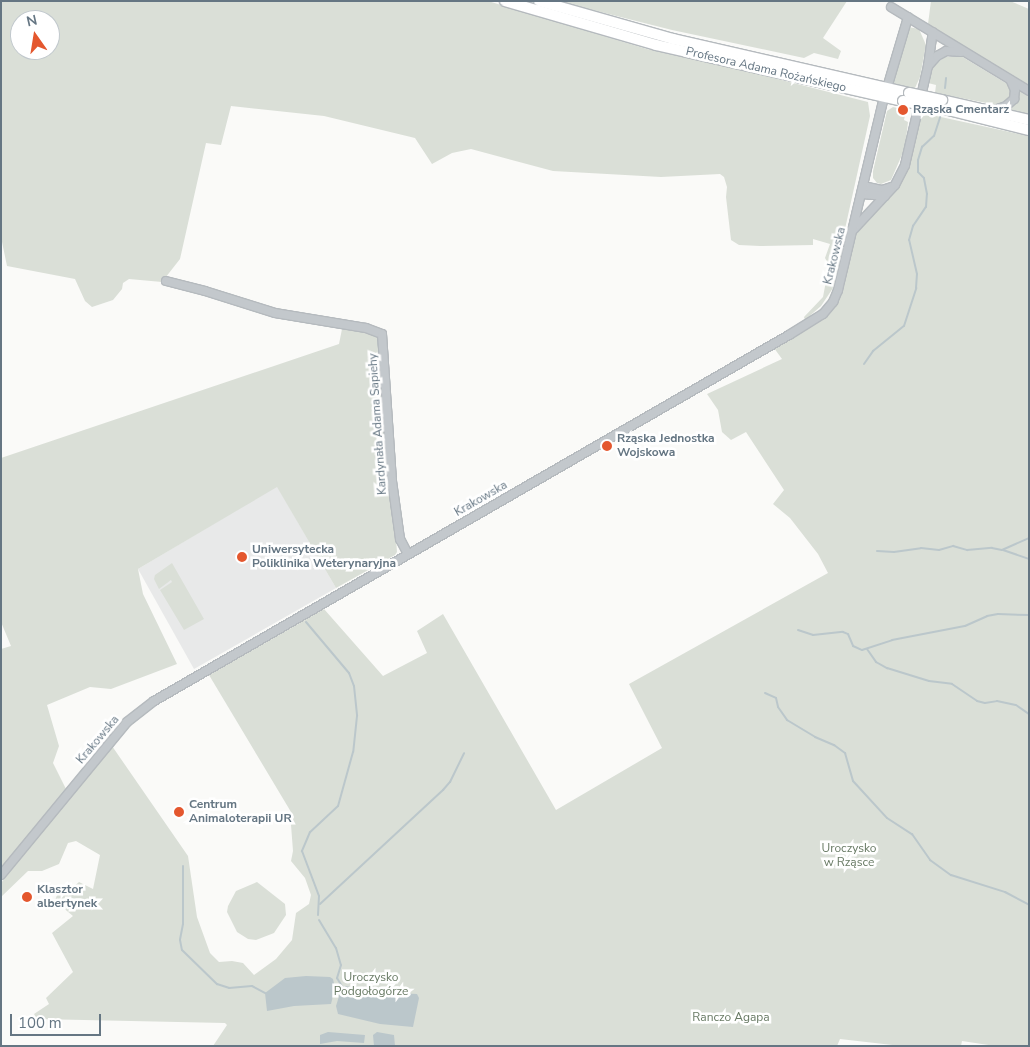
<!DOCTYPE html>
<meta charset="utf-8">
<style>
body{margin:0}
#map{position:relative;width:1030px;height:1047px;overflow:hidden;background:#fafaf8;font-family:"Nunito Sans",sans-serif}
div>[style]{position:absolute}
.built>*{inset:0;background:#e8e9e9}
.green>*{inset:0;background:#dadfd7}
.water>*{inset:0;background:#bbc7cb}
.stream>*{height:2px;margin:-1px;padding:0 1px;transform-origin:1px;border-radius:1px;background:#bbc7cb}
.roads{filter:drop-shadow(1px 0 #b5babe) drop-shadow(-1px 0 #b5babe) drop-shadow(0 1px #b5babe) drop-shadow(0 -1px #b5babe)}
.minor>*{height:8px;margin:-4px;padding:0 4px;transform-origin:4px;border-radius:4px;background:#c3c8cc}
.major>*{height:10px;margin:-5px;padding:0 5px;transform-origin:5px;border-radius:5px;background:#fff}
.bridges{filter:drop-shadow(1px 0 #b5babe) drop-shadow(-1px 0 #b5babe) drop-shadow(0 1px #b5babe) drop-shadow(0 -1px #b5babe)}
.major-bridge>*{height:10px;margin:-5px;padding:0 5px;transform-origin:5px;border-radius:5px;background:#fff}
.dots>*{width:14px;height:14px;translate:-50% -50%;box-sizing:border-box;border:2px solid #fff;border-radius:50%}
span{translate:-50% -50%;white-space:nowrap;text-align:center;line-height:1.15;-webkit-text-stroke:5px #fff;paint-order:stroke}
.street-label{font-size:12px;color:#657683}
.poi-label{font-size:12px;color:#657683;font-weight:700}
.left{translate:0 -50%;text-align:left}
.park-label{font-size:12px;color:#687a64}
.frame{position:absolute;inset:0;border:2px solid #657683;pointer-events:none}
.north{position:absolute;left:10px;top:10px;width:50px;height:50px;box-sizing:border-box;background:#fff;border:1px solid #c1c8cd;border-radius:50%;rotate:347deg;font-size:14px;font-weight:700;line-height:20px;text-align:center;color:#657683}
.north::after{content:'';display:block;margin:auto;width:18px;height:22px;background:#e4572e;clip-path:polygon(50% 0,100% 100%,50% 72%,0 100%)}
.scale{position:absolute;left:10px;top:1014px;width:91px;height:22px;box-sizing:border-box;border:2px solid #657683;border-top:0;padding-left:6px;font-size:15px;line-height:18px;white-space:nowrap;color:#657683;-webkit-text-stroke:4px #fff;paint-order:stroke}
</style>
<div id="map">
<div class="built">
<i style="clip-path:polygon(277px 486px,336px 588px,194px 669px,138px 569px)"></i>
</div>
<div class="green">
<i style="clip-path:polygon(evenodd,1px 1px,488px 1px,647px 49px,734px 68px,868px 102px,870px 116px,841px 247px,843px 250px,833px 288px,821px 306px,805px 320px,804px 317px,823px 297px,829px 265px,825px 258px,830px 244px,813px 239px,813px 245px,760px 246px,739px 245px,731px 240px,726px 197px,727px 187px,724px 177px,720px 174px,661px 177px,553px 171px,471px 149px,452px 153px,432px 164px,415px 138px,324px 116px,231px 106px,221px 145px,206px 143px,180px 259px,162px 282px,129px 279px,123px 283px,122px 289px,113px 300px,92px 307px,85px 301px,75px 279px,7px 266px,1px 237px,1px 1px,20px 20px,50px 20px,50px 50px,20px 50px,20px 20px)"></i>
<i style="clip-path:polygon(557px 1px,847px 1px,823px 38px,841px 51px,838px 59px,814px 53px,804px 58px,672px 30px)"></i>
<i style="clip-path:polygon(931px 1px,1010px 1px,1029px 9px,1029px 85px,928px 24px)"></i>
<i style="clip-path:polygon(908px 27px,919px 29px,926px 45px,920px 77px,915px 88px,892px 84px,891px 80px)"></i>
<i style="clip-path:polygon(961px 56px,1009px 85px,1012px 94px,1007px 102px,997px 105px,935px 93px,936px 85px,928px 83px,934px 65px,945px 57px)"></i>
<i style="clip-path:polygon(1019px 89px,1029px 95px,1029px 115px,1008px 110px,1015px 104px)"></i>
<i style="clip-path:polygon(893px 107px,906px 110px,904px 120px,908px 122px,905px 148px,891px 180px,881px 184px,877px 183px,873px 178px,873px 171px,887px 111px)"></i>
<i style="clip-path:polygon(927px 114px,1029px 136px,1029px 1046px,995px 1046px,962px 1041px,961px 1046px,901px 1046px,840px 1039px,837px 1046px,213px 1046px,227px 1025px,225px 1023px,37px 1019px,34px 1014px,49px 1004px,46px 998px,73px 972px,52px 933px,73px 916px,55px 901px,58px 892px,71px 889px,79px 882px,93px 889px,100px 855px,76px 841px,68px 843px,59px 864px,42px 871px,28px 871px,1px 897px,1px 883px,112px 746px,188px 856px,197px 917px,210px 953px,219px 962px,232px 961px,243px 963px,254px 975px,276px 959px,292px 940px,296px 913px,309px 904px,311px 895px,305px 878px,291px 861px,293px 851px,291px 825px,294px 817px,209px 675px,324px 609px,383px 676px,427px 653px,417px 631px,443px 614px,556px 810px,662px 748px,629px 684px,828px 573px,818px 554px,790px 518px,773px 504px,784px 490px,746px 432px,731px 440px,722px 432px,718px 410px,707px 394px,782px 359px,774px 348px,816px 324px,834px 307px,843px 291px,856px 232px,896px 189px,906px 174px,920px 116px)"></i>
<i style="clip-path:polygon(342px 329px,377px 334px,381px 343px,397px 552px,395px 555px,336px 588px,277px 487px,138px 569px,143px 594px,177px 664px,111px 689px,90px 687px,47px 705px,59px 746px,53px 763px,66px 789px,2px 868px,1px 649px,11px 646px,1px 622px,1px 458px,339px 344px)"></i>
<i style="clip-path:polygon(172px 563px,204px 619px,184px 630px,160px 590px,172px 582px,171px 580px,159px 589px,154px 579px,155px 575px)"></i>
<i style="clip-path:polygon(257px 882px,285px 904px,286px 915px,274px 933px,256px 940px,248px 939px,237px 932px,227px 912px,228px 906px,236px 891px)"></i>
</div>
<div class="water">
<i style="clip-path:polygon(306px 976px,330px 977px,333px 979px,335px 988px,331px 1004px,294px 1006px,267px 1011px,265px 993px,285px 978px)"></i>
<i style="clip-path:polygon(345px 986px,376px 992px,417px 994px,419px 998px,413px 1027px,380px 1024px,338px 1014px,336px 1006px,340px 993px)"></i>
<i style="clip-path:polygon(328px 1032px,365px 1035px,364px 1043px,337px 1041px,320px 1044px,320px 1035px)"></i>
<i style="clip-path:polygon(377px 1032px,394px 1035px,395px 1046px,374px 1046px,373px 1035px)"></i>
</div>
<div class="stream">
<i style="left:945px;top:88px;width:10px;rotate:-84deg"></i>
<i style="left:864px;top:364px;width:16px;rotate:-55deg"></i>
<i style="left:873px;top:351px;width:40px;rotate:-39deg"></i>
<i style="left:904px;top:326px;width:40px;rotate:-72deg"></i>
<i style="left:916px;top:288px;width:14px;rotate:-86deg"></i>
<i style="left:917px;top:274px;width:35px;rotate:-103deg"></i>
<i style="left:909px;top:240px;width:15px;rotate:-74deg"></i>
<i style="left:913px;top:226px;width:23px;rotate:-56deg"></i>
<i style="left:926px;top:207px;width:13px;rotate:-86deg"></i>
<i style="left:927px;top:194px;width:16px;rotate:-101deg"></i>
<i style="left:924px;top:178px;width:8px;rotate:-135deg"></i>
<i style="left:918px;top:172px;width:12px;rotate:-90deg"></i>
<i style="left:918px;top:160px;width:14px;rotate:-73deg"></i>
<i style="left:922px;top:147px;width:16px;rotate:-43deg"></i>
<i style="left:934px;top:136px;width:20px;rotate:-72deg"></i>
<i style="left:1003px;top:550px;width:28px;rotate:19deg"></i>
<i style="left:877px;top:551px;width:17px;rotate:3deg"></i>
<i style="left:894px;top:552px;width:27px;rotate:-8deg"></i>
<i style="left:921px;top:548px;width:18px;rotate:6deg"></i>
<i style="left:939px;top:550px;width:15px;rotate:-16deg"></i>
<i style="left:953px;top:546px;width:15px;rotate:16deg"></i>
<i style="left:967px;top:550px;width:25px;rotate:-5deg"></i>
<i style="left:992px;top:548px;width:10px;rotate:11deg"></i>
<i style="left:1002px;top:550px;width:30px;rotate:-24deg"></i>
<i style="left:306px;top:622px;width:67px;rotate:49.9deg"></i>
<i style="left:349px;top:673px;width:14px;rotate:69deg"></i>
<i style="left:354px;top:686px;width:30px;rotate:84deg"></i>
<i style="left:357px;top:716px;width:36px;rotate:96deg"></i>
<i style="left:353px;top:752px;width:56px;rotate:105.5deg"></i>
<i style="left:338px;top:806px;width:38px;rotate:137deg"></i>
<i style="left:310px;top:832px;width:21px;rotate:113deg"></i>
<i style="left:302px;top:851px;width:48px;rotate:69.3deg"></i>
<i style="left:319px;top:896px;width:19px;rotate:93deg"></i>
<i style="left:798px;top:630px;width:16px;rotate:18deg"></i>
<i style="left:813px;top:635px;width:30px;rotate:-6deg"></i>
<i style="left:843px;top:632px;width:5px;rotate:22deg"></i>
<i style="left:848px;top:634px;width:13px;rotate:67deg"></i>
<i style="left:853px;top:646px;width:10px;rotate:24deg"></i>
<i style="left:862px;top:650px;width:32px;rotate:-18deg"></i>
<i style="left:892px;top:640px;width:74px;rotate:-10.9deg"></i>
<i style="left:965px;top:626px;width:24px;rotate:-24deg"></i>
<i style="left:987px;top:616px;width:11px;rotate:-10deg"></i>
<i style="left:998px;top:614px;width:31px;rotate:2deg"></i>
<i style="left:867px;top:649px;width:16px;rotate:55deg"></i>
<i style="left:876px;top:662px;width:13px;rotate:29deg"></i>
<i style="left:887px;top:668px;width:44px;rotate:17.2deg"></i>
<i style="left:929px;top:681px;width:23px;rotate:7deg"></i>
<i style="left:952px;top:684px;width:30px;rotate:34deg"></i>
<i style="left:977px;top:701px;width:8px;rotate:14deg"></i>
<i style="left:985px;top:703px;width:12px;rotate:-9deg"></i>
<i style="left:997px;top:701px;width:19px;rotate:12deg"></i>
<i style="left:1016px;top:705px;width:16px;rotate:35deg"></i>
<i style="left:765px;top:693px;width:12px;rotate:24deg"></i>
<i style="left:776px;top:698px;width:9px;rotate:77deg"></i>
<i style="left:778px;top:707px;width:16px;rotate:55deg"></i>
<i style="left:787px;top:720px;width:33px;rotate:31deg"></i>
<i style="left:815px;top:737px;width:21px;rotate:23deg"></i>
<i style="left:834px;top:745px;width:14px;rotate:36deg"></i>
<i style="left:845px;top:753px;width:29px;rotate:74deg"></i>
<i style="left:853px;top:781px;width:50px;rotate:47.4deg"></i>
<i style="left:887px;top:818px;width:30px;rotate:33deg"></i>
<i style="left:912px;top:834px;width:32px;rotate:55deg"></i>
<i style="left:930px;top:860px;width:26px;rotate:36deg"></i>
<i style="left:951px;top:875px;width:57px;rotate:17.5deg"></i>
<i style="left:1005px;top:892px;width:27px;rotate:28deg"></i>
<i style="left:183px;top:866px;width:58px;rotate:90deg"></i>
<i style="left:183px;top:924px;width:16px;rotate:101deg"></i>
<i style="left:180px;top:940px;width:10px;rotate:79deg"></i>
<i style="left:182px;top:950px;width:49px;rotate:44.2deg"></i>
<i style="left:217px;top:984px;width:13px;rotate:18deg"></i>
<i style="left:229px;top:988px;width:23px;rotate:-5deg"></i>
<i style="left:252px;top:986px;width:15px;rotate:28deg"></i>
<i style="left:320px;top:904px;width:168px;rotate:-42.8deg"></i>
<i style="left:443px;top:790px;width:11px;rotate:-49deg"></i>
<i style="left:450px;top:782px;width:32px;rotate:-64deg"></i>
<i style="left:319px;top:920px;width:33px;rotate:59deg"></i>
<i style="left:336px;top:948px;width:18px;rotate:74deg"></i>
<i style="left:341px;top:965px;width:14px;rotate:107deg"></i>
<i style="left:337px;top:978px;width:12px;rotate:59deg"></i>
</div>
<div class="roads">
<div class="minor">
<i style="left:891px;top:7px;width:162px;rotate:31.3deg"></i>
<i style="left:928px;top:66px;width:13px;rotate:-48deg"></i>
<i style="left:937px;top:56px;width:10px;rotate:-29deg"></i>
<i style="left:946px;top:51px;width:15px;rotate:4deg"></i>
<i style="left:887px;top:88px;width:74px;rotate:-73.5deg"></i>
<i style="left:991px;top:111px;width:16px;rotate:-18deg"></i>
<i style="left:1006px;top:106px;width:11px;rotate:-41deg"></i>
<i style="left:1014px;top:99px;width:9px;rotate:-84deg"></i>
<i style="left:1015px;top:90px;width:10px;rotate:-114deg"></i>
<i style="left:863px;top:186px;width:19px;rotate:12deg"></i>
<i style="left:882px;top:190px;width:9px;rotate:-18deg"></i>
<i style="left:862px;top:194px;width:23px;rotate:5deg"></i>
<i style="left:854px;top:229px;width:60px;rotate:-47deg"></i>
<i style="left:895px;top:185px;width:22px;rotate:-63deg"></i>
<i style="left:905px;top:165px;width:102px;rotate:-76.9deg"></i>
<i style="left:928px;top:66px;width:34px;rotate:-82deg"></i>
<i style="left:166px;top:281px;width:40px;rotate:14.4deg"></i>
<i style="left:205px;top:291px;width:73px;rotate:17.4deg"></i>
<i style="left:275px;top:313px;width:92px;rotate:9.4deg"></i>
<i style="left:366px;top:328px;width:17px;rotate:21deg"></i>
<i style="left:382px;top:334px;width:147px;rotate:86.1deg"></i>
<i style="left:392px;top:481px;width:59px;rotate:82.1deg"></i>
<i style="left:400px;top:539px;width:17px;rotate:62deg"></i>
<i style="left:1px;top:875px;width:198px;rotate:-50.5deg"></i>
<i style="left:127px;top:722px;width:34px;rotate:-38deg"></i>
<i style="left:154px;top:701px;width:733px;rotate:-29.96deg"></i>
<i style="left:789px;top:335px;width:40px;rotate:-32deg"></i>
<i style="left:823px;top:314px;width:16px;rotate:-50deg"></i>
<i style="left:833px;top:302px;width:13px;rotate:-67deg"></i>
<i style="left:838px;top:290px;width:198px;rotate:-76.6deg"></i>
</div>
<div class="major">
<i style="left:505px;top:1px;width:157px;rotate:16.2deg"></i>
<i style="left:656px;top:45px;width:253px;rotate:12.8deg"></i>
<i style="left:539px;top:1px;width:139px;rotate:15.8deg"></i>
<i style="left:673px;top:39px;width:242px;rotate:12.9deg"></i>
<i style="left:942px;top:100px;width:89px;rotate:12.9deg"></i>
<i style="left:940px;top:108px;width:92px;rotate:13.9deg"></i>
</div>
</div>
<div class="bridges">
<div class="major-bridge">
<i style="left:909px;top:93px;width:34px;rotate:12deg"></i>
<i style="left:903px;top:101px;width:38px;rotate:11deg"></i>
</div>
</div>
<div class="dots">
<i style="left:903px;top:110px;background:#e4572e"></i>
<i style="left:607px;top:446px;background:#e4572e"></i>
<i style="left:242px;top:557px;background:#e4572e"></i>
<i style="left:179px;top:812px;background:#e4572e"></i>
<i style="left:27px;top:897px;background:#e4572e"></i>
</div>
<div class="street-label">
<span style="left:766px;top:70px;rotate:13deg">Profesora Adama Rożańskiego</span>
<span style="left:835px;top:256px;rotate:-76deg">Krakowska</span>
<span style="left:378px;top:424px;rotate:-94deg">Kardynała Adama Sapiehy</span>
<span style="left:481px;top:499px;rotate:-30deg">Krakowska</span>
<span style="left:98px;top:740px;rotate:-50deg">Krakowska</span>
</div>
<div class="poi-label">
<span class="left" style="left:913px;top:110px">Rząska Cmentarz</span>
<span class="left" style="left:617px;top:446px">Rząska Jednostka<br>Wojskowa</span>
<span class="left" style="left:252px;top:557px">Uniwersytecka<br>Poliklinika Weterynaryjna</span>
<span class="left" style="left:189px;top:812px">Centrum<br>Animaloterapii UR</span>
<span class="left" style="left:37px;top:897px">Klasztor<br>albertynek</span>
</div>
<div class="park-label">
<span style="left:849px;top:856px">Uroczysko<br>w Rząsce</span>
<span style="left:371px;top:985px">Uroczysko<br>Podgołogórze</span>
<span style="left:731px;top:1018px">Ranczo Agapa</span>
</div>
<div class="frame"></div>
<div class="north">N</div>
<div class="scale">100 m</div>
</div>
